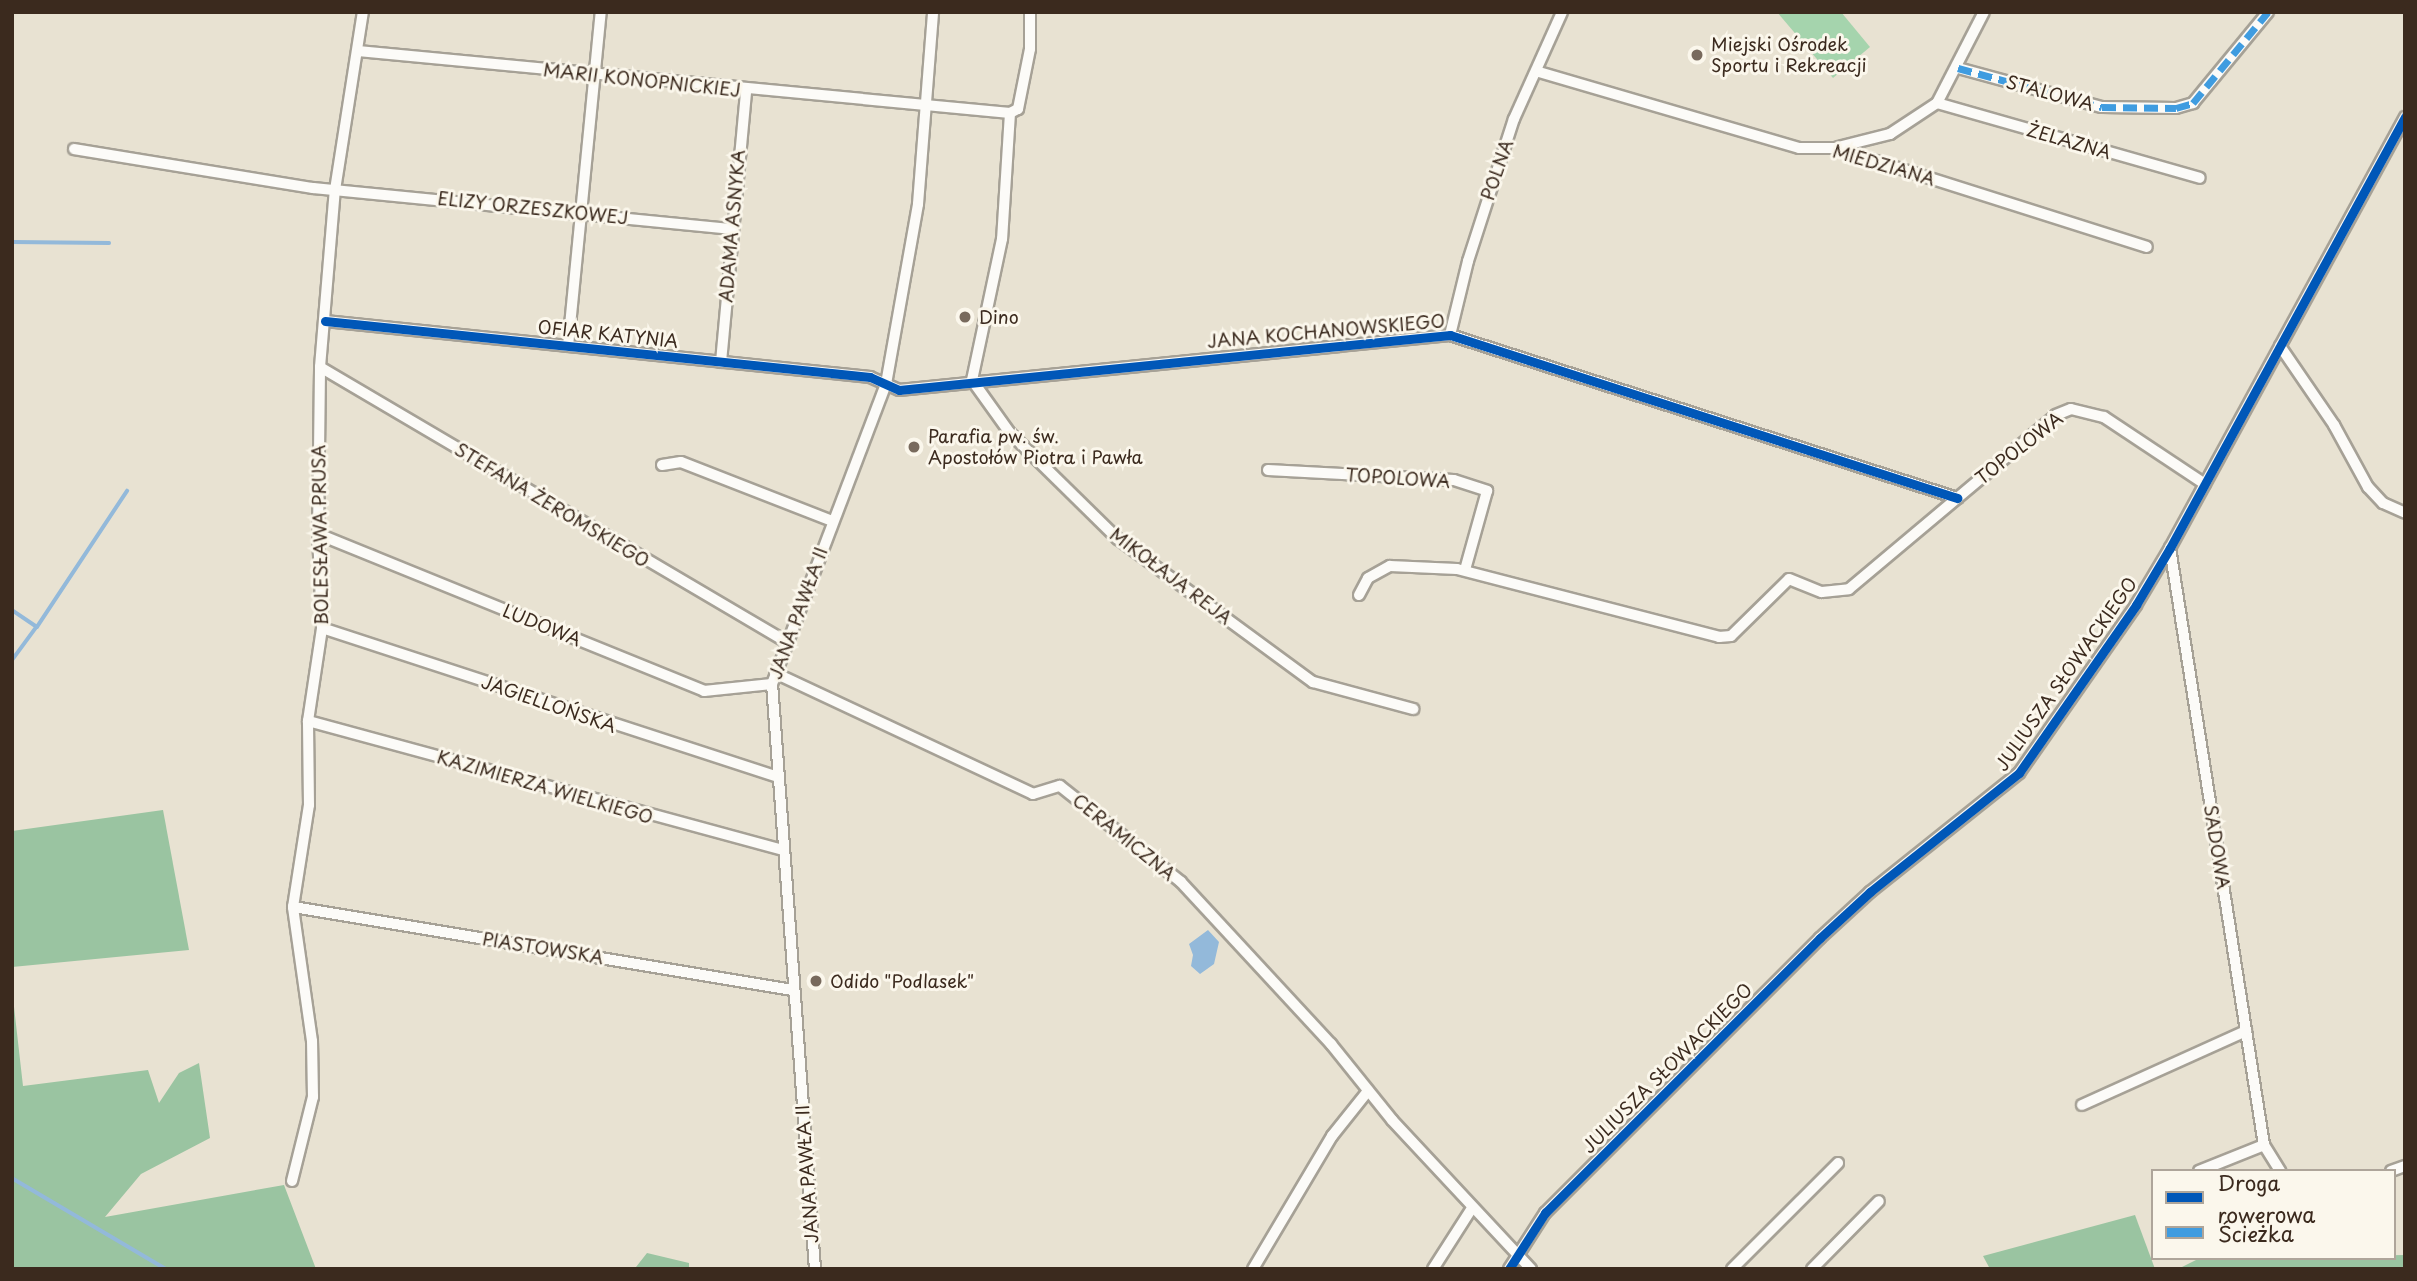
<!DOCTYPE html>
<meta charset="utf-8">
<style>
body{margin:0}
#map{position:relative;width:2417px;height:1281px;overflow:hidden;background:#e8e2d2;font-family:"Playpen Sans",sans-serif}
div>[style]{position:absolute}
.green>*{inset:0;background:#a5d4ad}
.forest>*{inset:0;background:#9ac4a1}
.water>*{inset:0;background:#93b9da}
.stream>*{height:3.5px;margin:-1.75px;padding:0 1.75px;transform-origin:1.75px;border-radius:1.75px;background:#93b9da}
.roads{filter:drop-shadow(2px 0 #a6a196) drop-shadow(-2px 0 #a6a196) drop-shadow(0 2px #a6a196) drop-shadow(0 -2px #a6a196)}
.minor>*{height:10px;margin:-5px;padding:0 5px;transform-origin:5px;border-radius:5px;background:#fcfbf8}
.quiet>*{height:7px;margin-top:-3.5px;transform-origin:0;background:repeating-linear-gradient(90deg,#3f9ce0 0 14px,transparent 0 21px)}
.cycleway>*{height:9px;margin:-4.5px;padding:0 4.5px;transform-origin:4.5px;border-radius:4.5px;background:#0057b8}
.dots>*{width:19px;height:19px;translate:-50% -50%;box-sizing:border-box;border:4px solid #fbf7ec;border-radius:50%}
span{translate:-50% -50%;white-space:nowrap;text-align:center;line-height:1.15;-webkit-text-stroke:6px #fbf7ec;paint-order:stroke}
.poi-label{font-size:18px;color:#3b2a1e}
.left{translate:0 -50%;text-align:left}
.street-label{font-size:18px;color:#3b2a1e}
.frame{position:absolute;inset:0;border:14px solid #3b2a1e;pointer-events:none}
.legend{position:absolute;left:2151px;top:1169px;width:245px;height:91px;box-sizing:border-box;background:#fbf7ec;border:2px solid #aea59a;margin:0;padding:9px 12px;list-style:none;font-size:21px;color:#3b2a1e}
.legend li{display:flex;align-items:center;gap:14px;height:35px}
.legend b{width:35px;border:2px solid #aea59a}
</style>
<div id="map">
<div class="green">
<i style="clip-path:polygon(1777px 12px,1841px 12px,1870px 47px,1833px 78px)"></i>
</div>
<div class="forest">
<i style="clip-path:polygon(163px 810px,189px 950px,12px 967px,12px 831px)"></i>
<i style="clip-path:polygon(12px 989px,23px 1086px,148px 1070px,159px 1103px,179px 1073px,199px 1063px,210px 1138px,141px 1174px,105px 1217px,284px 1185px,316px 1269px,12px 1269px)"></i>
<i style="clip-path:polygon(2135px 1215px,2155px 1269px,1990px 1269px,1983px 1256px)"></i>
<i style="clip-path:polygon(647px 1253px,689px 1263px,689px 1269px,612px 1269px,636px 1267px)"></i>
<i style="clip-path:polygon(2405px 1255px,2405px 1269px,2178px 1269px,2200px 1258px)"></i>
</div>
<div class="water">
<i style="clip-path:polygon(1208px 930px,1219px 942px,1214px 964px,1200px 974px,1191px 966px,1193px 955px,1189px 944px)"></i>
</div>
<div class="stream">
<i style="left:12px;top:242px;width:97px;rotate:0.6deg"></i>
<i style="left:12px;top:610px;width:30px;rotate:34deg"></i>
<i style="left:37px;top:627px;width:42px;rotate:126.3deg"></i>
<i style="left:37px;top:627px;width:163px;rotate:-56.5deg"></i>
<i style="left:12px;top:1178px;width:179px;rotate:30.6deg"></i>
</div>
<div class="roads">
<div class="minor">
<i style="left:358px;top:51px;width:655px;rotate:5.43deg"></i>
<i style="left:1010px;top:113px;width:9px;rotate:-27deg"></i>
<i style="left:1018px;top:109px;width:61px;rotate:-78.7deg"></i>
<i style="left:1030px;top:49px;width:37px;rotate:-90deg"></i>
<i style="left:1958px;top:68px;width:149px;rotate:15.2deg"></i>
<i style="left:2102px;top:107px;width:74px;rotate:0.8deg"></i>
<i style="left:2176px;top:108px;width:18px;rotate:-16deg"></i>
<i style="left:2193px;top:103px;width:118px;rotate:-50.5deg"></i>
<i style="left:1539px;top:72px;width:271px;rotate:16.3deg"></i>
<i style="left:1799px;top:148px;width:36px"></i>
<i style="left:1835px;top:148px;width:327px;rotate:17.6deg"></i>
<i style="left:1937px;top:103px;width:273px;rotate:15.9deg"></i>
<i style="left:1010px;top:113px;width:126px;rotate:93.6deg"></i>
<i style="left:1002px;top:239px;width:144px;rotate:102deg"></i>
<i style="left:972px;top:380px;width:65px;rotate:54.4deg"></i>
<i style="left:1010px;top:433px;width:151px;rotate:44.5deg"></i>
<i style="left:1118px;top:539px;width:242px;rotate:36.3deg"></i>
<i style="left:1313px;top:682px;width:104px;rotate:15.1deg"></i>
<i style="left:1838px;top:147px;width:54px;rotate:-14deg"></i>
<i style="left:1890px;top:134px;width:56px;rotate:-33.4deg"></i>
<i style="left:1937px;top:103px;width:102px;rotate:-62.7deg"></i>
<i style="left:74px;top:149px;width:242px;rotate:9.3deg"></i>
<i style="left:313px;top:188px;width:419px;rotate:5.6deg"></i>
<i style="left:325px;top:321px;width:548px;rotate:5.87deg"></i>
<i style="left:870px;top:377px;width:32px;rotate:24deg"></i>
<i style="left:899px;top:390px;width:554px;rotate:-5.7deg"></i>
<i style="left:1450px;top:335px;width:533px;rotate:17.82deg"></i>
<i style="left:1450px;top:335px;width:76px;rotate:-76.3deg"></i>
<i style="left:1468px;top:261px;width:149px;rotate:-72.1deg"></i>
<i style="left:1514px;top:119px;width:117px;rotate:-65.8deg"></i>
<i style="left:568px;top:346px;width:336px;rotate:-84.4deg"></i>
<i style="left:2280px;top:346px;width:96px;rotate:55.6deg"></i>
<i style="left:2334px;top:425px;width:71px;rotate:61.3deg"></i>
<i style="left:2368px;top:487px;width:22px;rotate:47deg"></i>
<i style="left:2383px;top:503px;width:24px;rotate:24deg"></i>
<i style="left:721px;top:362px;width:273px;rotate:-84.7deg"></i>
<i style="left:320px;top:367px;width:540px;rotate:30.51deg"></i>
<i style="left:662px;top:465px;width:19px;rotate:-9deg"></i>
<i style="left:681px;top:462px;width:162px;rotate:21.3deg"></i>
<i style="left:1268px;top:470px;width:186px;rotate:3.1deg"></i>
<i style="left:1454px;top:480px;width:35px;rotate:18deg"></i>
<i style="left:1487px;top:491px;width:82px;rotate:105.6deg"></i>
<i style="left:318px;top:534px;width:417px;rotate:22.1deg"></i>
<i style="left:704px;top:691px;width:68px;rotate:-5.9deg"></i>
<i style="left:2170px;top:548px;width:604px;rotate:81.05deg"></i>
<i style="left:2264px;top:1145px;width:31px;rotate:58deg"></i>
<i style="left:1359px;top:595px;width:19px;rotate:-62deg"></i>
<i style="left:1368px;top:578px;width:25px;rotate:-29deg"></i>
<i style="left:1390px;top:566px;width:67px;rotate:2.6deg"></i>
<i style="left:1457px;top:569px;width:271px;rotate:14.5deg"></i>
<i style="left:1719px;top:637px;width:12px;rotate:-5deg"></i>
<i style="left:1731px;top:636px;width:81px;rotate:-44.5deg"></i>
<i style="left:1789px;top:579px;width:35px;rotate:22deg"></i>
<i style="left:1822px;top:592px;width:27px;rotate:-6deg"></i>
<i style="left:1849px;top:589px;width:270px;rotate:-40deg"></i>
<i style="left:2056px;top:415px;width:16px;rotate:-22deg"></i>
<i style="left:2071px;top:409px;width:34px;rotate:14deg"></i>
<i style="left:2104px;top:417px;width:121px;rotate:33.6deg"></i>
<i style="left:322px;top:628px;width:479px;rotate:18.1deg"></i>
<i style="left:775px;top:673px;width:285px;rotate:25.1deg"></i>
<i style="left:1033px;top:794px;width:28px;rotate:-17deg"></i>
<i style="left:1060px;top:786px;width:154px;rotate:38.4deg"></i>
<i style="left:1181px;top:882px;width:221px;rotate:47.2deg"></i>
<i style="left:1331px;top:1044px;width:97px;rotate:51.2deg"></i>
<i style="left:1392px;top:1120px;width:204px;rotate:47deg"></i>
<i style="left:308px;top:721px;width:491px;rotate:15.2deg"></i>
<i style="left:293px;top:907px;width:507px;rotate:9.43deg"></i>
<i style="left:2082px;top:1105px;width:180px;rotate:-24.3deg"></i>
<i style="left:2199px;top:1171px;width:70px;rotate:-21.8deg"></i>
<i style="left:2391px;top:1171px;width:15px;rotate:-20deg"></i>
<i style="left:292px;top:1181px;width:87px;rotate:-76deg"></i>
<i style="left:313px;top:1097px;width:56px;rotate:-91deg"></i>
<i style="left:312px;top:1041px;width:135px;rotate:-98.1deg"></i>
<i style="left:293px;top:907px;width:103px;rotate:-81.1deg"></i>
<i style="left:309px;top:805px;width:84px;rotate:-90.7deg"></i>
<i style="left:308px;top:721px;width:94px;rotate:-81.4deg"></i>
<i style="left:322px;top:628px;width:94px;rotate:-92.4deg"></i>
<i style="left:318px;top:534px;width:167px;rotate:-89.3deg"></i>
<i style="left:320px;top:367px;width:178px;rotate:-85.2deg"></i>
<i style="left:335px;top:190px;width:180px;rotate:-81.1deg"></i>
<i style="left:815px;top:1269px;width:587px;rotate:-94.2deg"></i>
<i style="left:772px;top:684px;width:321px;rotate:-69.2deg"></i>
<i style="left:886px;top:384px;width:183px;rotate:-79.9deg"></i>
<i style="left:918px;top:204px;width:193px;rotate:-85.5deg"></i>
<i style="left:1253px;top:1269px;width:155px;rotate:-59.3deg"></i>
<i style="left:1332px;top:1136px;width:58px;rotate:-51.3deg"></i>
<i style="left:1433px;top:1269px;width:72px;rotate:-57.4deg"></i>
<i style="left:1509px;top:1269px;width:67px;rotate:-57.3deg"></i>
<i style="left:1545px;top:1213px;width:389px;rotate:-45deg"></i>
<i style="left:1820px;top:938px;width:68px;rotate:-42.6deg"></i>
<i style="left:1870px;top:892px;width:191px;rotate:-38.6deg"></i>
<i style="left:2019px;top:773px;width:205px;rotate:-55.1deg"></i>
<i style="left:2136px;top:605px;width:66px;rotate:-59.2deg"></i>
<i style="left:2170px;top:548px;width:491px;rotate:-61.4deg"></i>
<i style="left:1732px;top:1269px;width:150px;rotate:-45deg"></i>
<i style="left:1812px;top:1269px;width:95px;rotate:-45.4deg"></i>
</div>
</div>
<div class="quiet">
<i style="left:1958px;top:68px;width:149px;rotate:15.2deg"></i>
<i style="left:2102px;top:107px;width:74px;rotate:0.8deg"></i>
<i style="left:2176px;top:108px;width:18px;rotate:-16deg"></i>
<i style="left:2193px;top:103px;width:118px;rotate:-50.5deg"></i>
</div>
<div class="cycleway">
<i style="left:325px;top:321px;width:548px;rotate:5.87deg"></i>
<i style="left:870px;top:377px;width:32px;rotate:24deg"></i>
<i style="left:899px;top:390px;width:554px;rotate:-5.7deg"></i>
<i style="left:1450px;top:335px;width:533px;rotate:17.82deg"></i>
<i style="left:1509px;top:1269px;width:67px;rotate:-57.3deg"></i>
<i style="left:1545px;top:1213px;width:389px;rotate:-45deg"></i>
<i style="left:1820px;top:938px;width:68px;rotate:-42.6deg"></i>
<i style="left:1870px;top:892px;width:191px;rotate:-38.6deg"></i>
<i style="left:2019px;top:773px;width:205px;rotate:-55.1deg"></i>
<i style="left:2136px;top:605px;width:66px;rotate:-59.2deg"></i>
<i style="left:2170px;top:548px;width:491px;rotate:-61.4deg"></i>
</div>
<div class="dots">
<i style="left:1697px;top:55px;background:#786a5d"></i>
<i style="left:965px;top:317px;background:#786a5d"></i>
<i style="left:914px;top:447px;background:#786a5d"></i>
<i style="left:816px;top:981px;background:#786a5d"></i>
</div>
<div class="poi-label">
<span class="left" style="left:1711px;top:55px">Miejski Ośrodek<br>Sportu i Rekreacji</span>
<span class="left" style="left:979px;top:317px">Dino</span>
<span class="left" style="left:928px;top:447px">Parafia pw. św.<br>Apostołów Piotra i Pawła</span>
<span class="left" style="left:830px;top:981px">Odido "Podlasek"</span>
</div>
<div class="street-label">
<span style="left:642px;top:80px;rotate:6deg">MARII KONOPNICKIEJ</span>
<span style="left:2050px;top:93px;rotate:15deg">STALOWA</span>
<span style="left:2069px;top:141px;rotate:16deg">ŻELAZNA</span>
<span style="left:1884px;top:165px;rotate:16deg">MIEDZIANA</span>
<span style="left:1497px;top:170px;rotate:-71deg">POLNA</span>
<span style="left:533px;top:208px;rotate:6deg">ELIZY ORZESZKOWEJ</span>
<span style="left:732px;top:226px;rotate:-85deg">ADAMA ASNYKA</span>
<span style="left:1326px;top:331px;rotate:-5deg">JANA KOCHANOWSKIEGO</span>
<span style="left:608px;top:334px;rotate:6deg">OFIAR KATYNIA</span>
<span style="left:2019px;top:448px;rotate:-38deg">TOPOLOWA</span>
<span style="left:1398px;top:478px;rotate:4deg">TOPOLOWA</span>
<span style="left:552px;top:505px;rotate:31deg">STEFANA ŻEROMSKIEGO</span>
<span style="left:320px;top:535px;rotate:-91deg">BOLESŁAWA PRUSA</span>
<span style="left:1171px;top:576px;rotate:37deg">MIKOŁAJA REJA</span>
<span style="left:798px;top:613px;rotate:-70deg">JANA PAWŁA II</span>
<span style="left:542px;top:625px;rotate:22deg">LUDOWA</span>
<span style="left:2066px;top:674px;rotate:-55deg">JULIUSZA SŁOWACKIEGO</span>
<span style="left:549px;top:704px;rotate:19deg">JAGIELLOŃSKA</span>
<span style="left:545px;top:787px;rotate:16deg">KAZIMIERZA WIELKIEGO</span>
<span style="left:1124px;top:837px;rotate:39deg">CERAMICZNA</span>
<span style="left:2217px;top:847px;rotate:81deg">SADOWA</span>
<span style="left:543px;top:948px;rotate:9deg">PIASTOWSKA</span>
<span style="left:1667px;top:1068px;rotate:-45deg">JULIUSZA SŁOWACKIEGO</span>
<span style="left:807px;top:1174px;rotate:-94deg">JANA PAWŁA II</span>
</div>
<div class="frame"></div>
<ul class="legend">
<li><b style="height:9px;background:#0057b8"></b>Droga rowerowa</li>
<li><b style="height:9px;background:#3f9ce0"></b>Ścieżka</li>
</ul>
</div>
